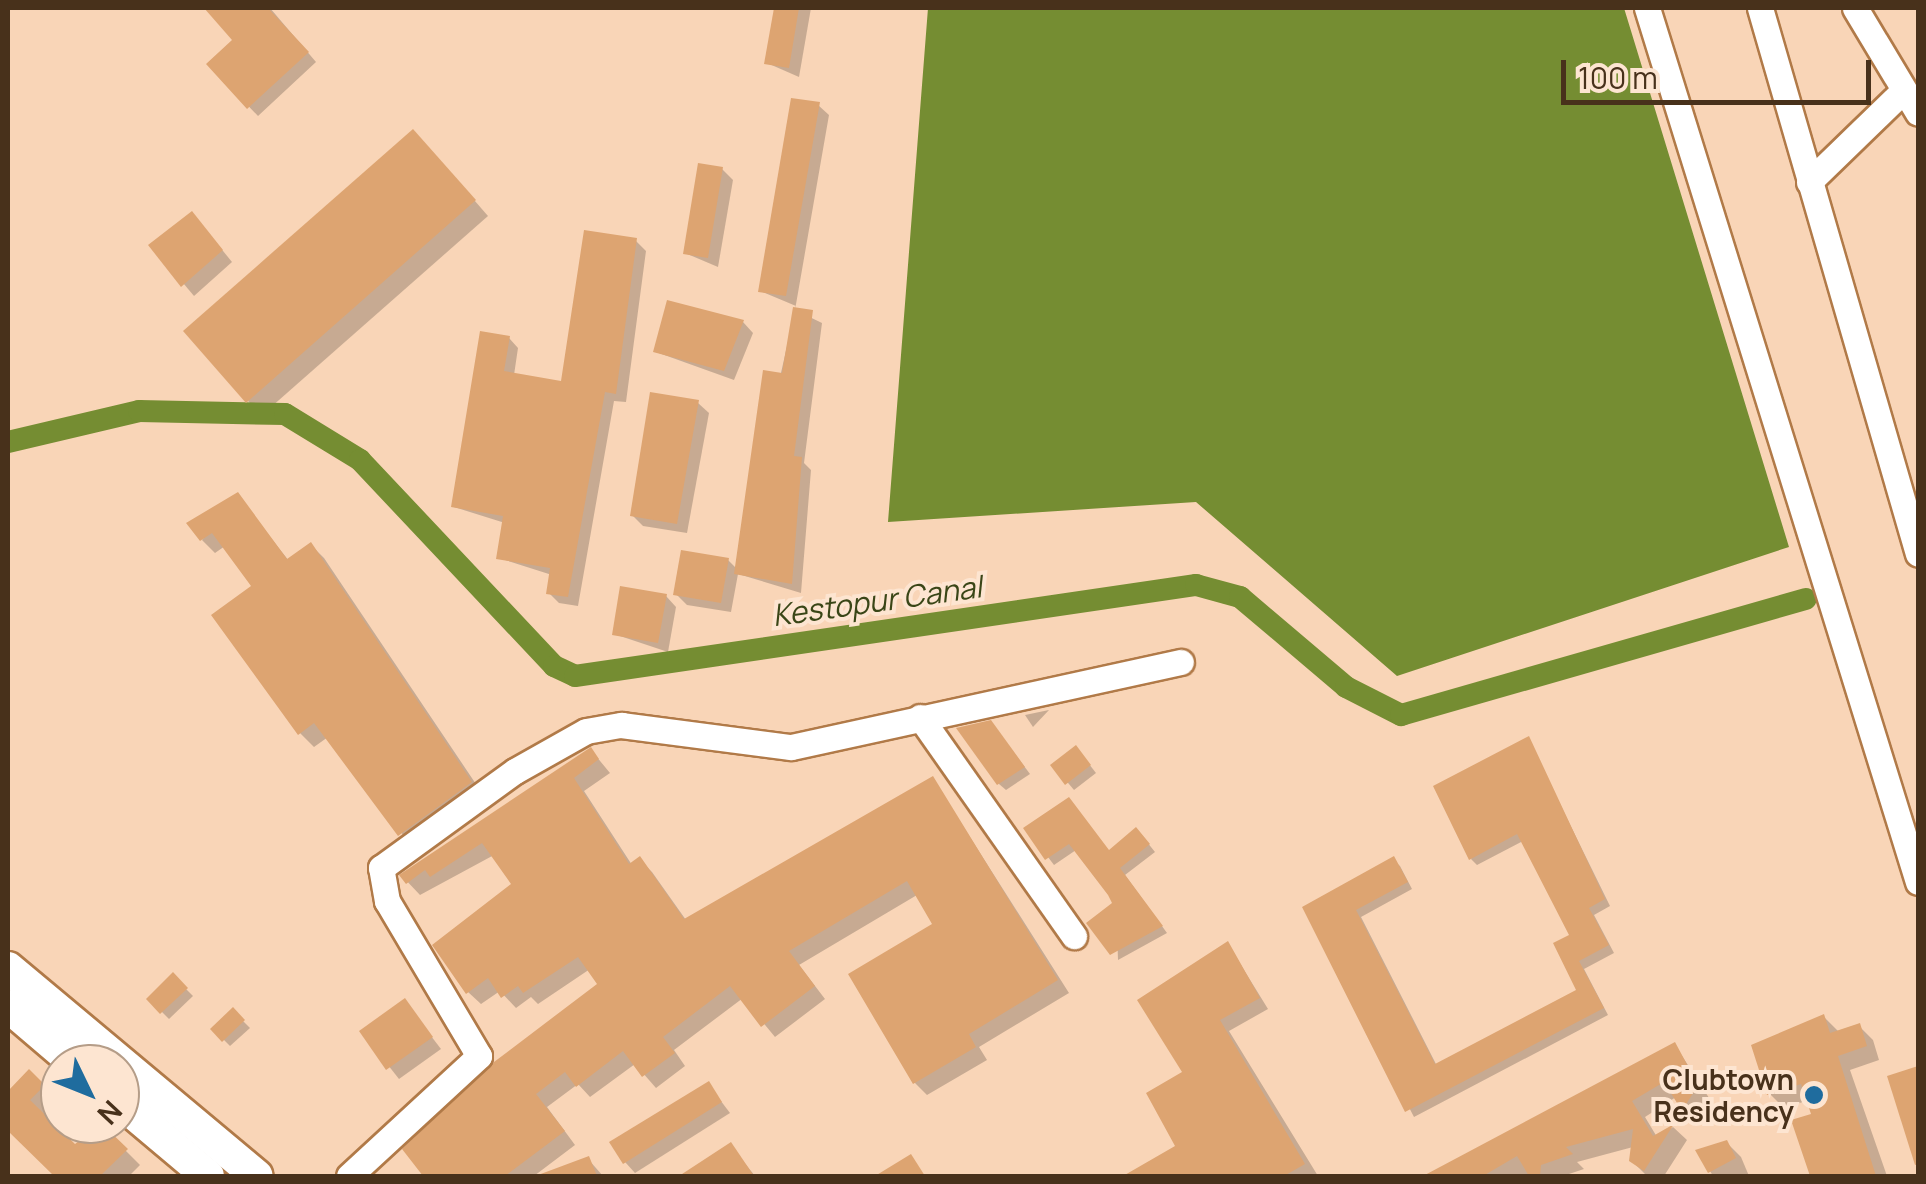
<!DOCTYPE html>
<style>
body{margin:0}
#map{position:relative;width:1926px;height:1184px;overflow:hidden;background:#f9d5b7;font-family:Manrope,sans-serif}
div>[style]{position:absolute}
.water>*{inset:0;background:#758d32}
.shadow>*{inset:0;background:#0003}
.canal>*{height:22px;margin:-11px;padding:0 11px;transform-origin:11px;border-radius:11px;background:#758d32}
.building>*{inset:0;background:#dda471}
.roads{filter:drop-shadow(2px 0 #b17a48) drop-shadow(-2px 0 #b17a48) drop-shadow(0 2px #b17a48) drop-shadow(0 -2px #b17a48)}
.minor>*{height:25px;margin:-12.5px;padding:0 12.5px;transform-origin:12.5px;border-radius:12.5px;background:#fff}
.major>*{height:32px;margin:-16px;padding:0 16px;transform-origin:16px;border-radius:16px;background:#fff}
.dots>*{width:28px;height:28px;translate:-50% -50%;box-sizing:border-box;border:5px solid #fde5d1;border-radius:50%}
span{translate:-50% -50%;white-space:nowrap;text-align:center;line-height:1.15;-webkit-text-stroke:8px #fde5d1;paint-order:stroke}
.poi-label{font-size:28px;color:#48311b;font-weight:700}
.right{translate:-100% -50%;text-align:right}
.water-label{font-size:30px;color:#3a4617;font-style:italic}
.frame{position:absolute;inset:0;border:10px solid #48311b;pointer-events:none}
.north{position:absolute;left:40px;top:1044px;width:100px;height:100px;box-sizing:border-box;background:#fde5d1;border:2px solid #b59d88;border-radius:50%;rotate:133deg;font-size:28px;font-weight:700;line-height:40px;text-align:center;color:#48311b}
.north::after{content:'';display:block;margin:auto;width:35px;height:45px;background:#1f6c9e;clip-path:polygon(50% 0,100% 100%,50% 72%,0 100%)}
.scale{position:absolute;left:1561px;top:60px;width:310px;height:45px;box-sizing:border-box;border:5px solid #48311b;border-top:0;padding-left:12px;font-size:30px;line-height:35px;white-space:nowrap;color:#48311b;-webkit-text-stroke:8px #fde5d1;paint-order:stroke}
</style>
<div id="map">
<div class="water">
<i style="clip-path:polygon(928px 8px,1624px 8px,1789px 547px,1397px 676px,1196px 502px,888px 522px)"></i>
</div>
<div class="shadow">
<i style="clip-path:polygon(206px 8px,270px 8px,316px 62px,258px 116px,209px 65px,236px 40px)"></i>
<i style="clip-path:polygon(777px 8px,811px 8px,799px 77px,767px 63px)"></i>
<i style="clip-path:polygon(818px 105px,829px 115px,795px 310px,822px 323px,804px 463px,811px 470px,801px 593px,738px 574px,731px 612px,687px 605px,676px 594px,728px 560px,737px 569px,796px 306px,760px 291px)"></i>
<i style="clip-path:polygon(427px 146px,488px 216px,262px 415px,248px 401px)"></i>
<i style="clip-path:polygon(722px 169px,733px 180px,718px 267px,685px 253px)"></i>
<i style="clip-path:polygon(202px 225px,232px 262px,194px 296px,152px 246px)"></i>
<i style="clip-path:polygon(636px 241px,646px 251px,626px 402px,614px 401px,578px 606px,559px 603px,549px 593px,552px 575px,499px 558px,505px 523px,454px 507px,509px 338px,518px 348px,514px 375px,564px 384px)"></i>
<i style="clip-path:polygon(743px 322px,753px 333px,734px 380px,656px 352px)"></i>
<i style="clip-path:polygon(698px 403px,709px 413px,687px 533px,643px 526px,632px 515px)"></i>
<i style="clip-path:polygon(237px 495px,289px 561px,311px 545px,324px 558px,484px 796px,413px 848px,328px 737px,314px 747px,300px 733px,214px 616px,255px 586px,225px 546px,215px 553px,202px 540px)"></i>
<i style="clip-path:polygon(666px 596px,676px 607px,668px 652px,614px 634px)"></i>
<i style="clip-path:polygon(1049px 710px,1033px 727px,1025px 715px)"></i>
<i style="clip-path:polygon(997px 730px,1030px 774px,1006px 790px,999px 784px)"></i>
<i style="clip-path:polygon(1528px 739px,1610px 906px,1594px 915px,1614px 953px,1584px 969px,1608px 1015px,1414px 1117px,1305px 908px,1393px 860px,1400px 866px,1412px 889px,1361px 917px,1437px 1066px,1580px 991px,1572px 936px,1523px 841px,1477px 865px,1471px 859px)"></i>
<i style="clip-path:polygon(591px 750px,610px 773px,584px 791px,632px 865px,640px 860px,652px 872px,686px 920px,933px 779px,1069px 993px,979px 1047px,987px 1060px,927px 1095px,915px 1083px,935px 925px,917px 895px,799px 965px,825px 999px,775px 1037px,743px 998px,674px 1050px,685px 1066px,656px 1088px,635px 1064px,590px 1097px,578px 1084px,547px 1107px,575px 1145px,534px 1176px,426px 1176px,406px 1149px,601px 984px,590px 969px,538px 1004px,531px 997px,516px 1008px,500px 991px,481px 1004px,468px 992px,515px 885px,494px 855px,420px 895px,402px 876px)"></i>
<i style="clip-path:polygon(1082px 755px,1096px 773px,1074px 790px,1053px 765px)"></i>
<i style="clip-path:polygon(1026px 828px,1110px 852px,1143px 837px,1155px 852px,1125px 875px,1167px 933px,1118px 960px,1116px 904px,1076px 850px,1054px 865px)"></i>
<i style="clip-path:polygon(1228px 944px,1268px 1009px,1229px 1031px,1318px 1176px,1135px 1176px,1179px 1147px,1186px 1073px)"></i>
<i style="clip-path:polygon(173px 976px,193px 996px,169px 1019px,149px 999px)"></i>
<i style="clip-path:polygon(405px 1002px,441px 1049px,399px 1079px,362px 1032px)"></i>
<i style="clip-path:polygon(233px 1011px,250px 1028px,230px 1046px,213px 1029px)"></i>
<i style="clip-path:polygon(1824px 1017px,1839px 1032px,1859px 1026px,1873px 1040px,1879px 1060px,1850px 1070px,1887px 1176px,1812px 1176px,1795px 1122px,1814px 1116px,1809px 1100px,1784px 1108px,1770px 1094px)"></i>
<i style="clip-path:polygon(1675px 1045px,1711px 1101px,1697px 1123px,1676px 1097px,1645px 1117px,1657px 1137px,1673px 1127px,1687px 1140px,1664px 1176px,1646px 1175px,1631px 1160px,1633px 1147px,1577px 1162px,1584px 1169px,1563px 1176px,1451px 1176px,1446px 1167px)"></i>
<i style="clip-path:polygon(29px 1072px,58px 1101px,43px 1116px,75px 1147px,99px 1124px,140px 1165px,129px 1176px,57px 1176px,8px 1128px,8px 1094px)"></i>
<i style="clip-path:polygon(708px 1084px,730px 1113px,635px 1173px,625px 1162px)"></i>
<i style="clip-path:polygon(1726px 1142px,1741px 1157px,1749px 1176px,1713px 1176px,1698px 1151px)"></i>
<i style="clip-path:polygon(731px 1146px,755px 1176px,684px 1176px)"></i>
<i style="clip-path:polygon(588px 1159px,603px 1176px,542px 1176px)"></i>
</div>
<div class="canal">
<i style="left:8px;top:442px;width:135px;rotate:-13.3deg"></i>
<i style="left:139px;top:411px;width:146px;rotate:1.2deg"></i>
<i style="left:285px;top:414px;width:88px;rotate:31.5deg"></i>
<i style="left:360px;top:460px;width:283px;rotate:46.7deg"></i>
<i style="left:554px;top:666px;width:23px;rotate:25deg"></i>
<i style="left:575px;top:676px;width:628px;rotate:-8.34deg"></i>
<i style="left:1196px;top:585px;width:46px;rotate:15.3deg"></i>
<i style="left:1240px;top:597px;width:139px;rotate:40.3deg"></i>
<i style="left:1346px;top:687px;width:62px;rotate:27deg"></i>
<i style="left:1401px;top:715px;width:421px;rotate:-16deg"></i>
</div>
<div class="building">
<i style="clip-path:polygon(204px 8px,268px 8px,309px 52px,247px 109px,206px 64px,232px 40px)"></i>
<i style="clip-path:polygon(774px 8px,799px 8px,789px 68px,764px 64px)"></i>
<i style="clip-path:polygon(791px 98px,820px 102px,786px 296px,758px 292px)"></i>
<i style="clip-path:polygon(413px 129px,476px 200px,246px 403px,183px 331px)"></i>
<i style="clip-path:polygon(698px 163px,723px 167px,708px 258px,683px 254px)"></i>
<i style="clip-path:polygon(192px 211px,223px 250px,181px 287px,148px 245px)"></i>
<i style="clip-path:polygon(584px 230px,637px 238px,616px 394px,605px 392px,568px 597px,546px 594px,550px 568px,496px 559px,503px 516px,451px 507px,480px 331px,510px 336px,504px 371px,561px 381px)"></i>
<i style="clip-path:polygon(667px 300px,744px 320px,724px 371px,653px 352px)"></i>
<i style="clip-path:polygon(793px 307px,813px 310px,794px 456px,802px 457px,792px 584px,734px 574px,763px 370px,782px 373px)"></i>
<i style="clip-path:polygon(650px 392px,699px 400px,677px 524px,630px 516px)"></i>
<i style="clip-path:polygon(238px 492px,287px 559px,311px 542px,472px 782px,398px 836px,314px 723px,298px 735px,211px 615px,251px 586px,212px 533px,200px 541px,186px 523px)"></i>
<i style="clip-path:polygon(681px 550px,729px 558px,721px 603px,673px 595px)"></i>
<i style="clip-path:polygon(620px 586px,667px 594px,658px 643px,612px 635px)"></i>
<i style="clip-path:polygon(991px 720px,1025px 767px,997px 785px,956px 728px)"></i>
<i style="clip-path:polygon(1529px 736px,1605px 899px,1589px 908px,1609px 945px,1579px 961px,1604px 1008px,1405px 1112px,1302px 907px,1394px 856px,1408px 882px,1356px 910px,1435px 1064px,1576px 990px,1553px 943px,1569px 935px,1517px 834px,1469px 860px,1433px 786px)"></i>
<i style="clip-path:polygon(1076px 745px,1091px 765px,1065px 785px,1050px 765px)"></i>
<i style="clip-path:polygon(591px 747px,599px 759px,574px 778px,629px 864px,640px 856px,684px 919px,933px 776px,1058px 980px,969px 1034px,976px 1047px,913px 1084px,848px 974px,932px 924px,907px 881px,789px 951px,815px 986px,761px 1027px,730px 986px,663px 1037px,675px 1053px,642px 1077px,623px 1051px,576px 1087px,565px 1072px,536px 1094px,565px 1131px,505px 1176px,423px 1176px,402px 1149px,494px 1062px,597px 984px,578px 957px,523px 993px,518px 986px,501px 998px,488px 978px,466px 994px,432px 945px,511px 884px,482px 843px,430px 877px,425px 870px,406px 884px,399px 875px)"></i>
<i style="clip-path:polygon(1069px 797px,1109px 850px,1136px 827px,1150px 844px,1120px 868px,1163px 926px,1110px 955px,1086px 923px,1112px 903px,1108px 895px,1069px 844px,1045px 860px,1023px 828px)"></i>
<i style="clip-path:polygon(1228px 941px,1260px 998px,1220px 1020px,1305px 1164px,1284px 1176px,1123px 1176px,1175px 1146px,1146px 1093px,1182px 1072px,1137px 1000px)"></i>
<i style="clip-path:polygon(173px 972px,188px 988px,160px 1014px,146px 999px)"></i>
<i style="clip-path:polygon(405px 998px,433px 1037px,386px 1070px,359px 1031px)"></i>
<i style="clip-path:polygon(233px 1007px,245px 1020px,222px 1042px,210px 1029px)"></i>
<i style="clip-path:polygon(1824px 1014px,1830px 1033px,1860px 1023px,1867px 1046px,1838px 1056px,1876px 1176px,1810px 1176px,1791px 1120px,1811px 1114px,1801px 1084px,1767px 1095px,1751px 1045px)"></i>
<i style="clip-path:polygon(1675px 1042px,1698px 1085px,1682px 1111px,1664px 1082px,1632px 1101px,1653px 1136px,1674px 1124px,1644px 1171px,1629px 1161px,1633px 1129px,1566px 1147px,1573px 1154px,1541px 1165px,1540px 1176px,1529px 1176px,1517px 1156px,1483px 1176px,1423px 1176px)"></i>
<i style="clip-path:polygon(1918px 1066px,1918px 1164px,1915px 1165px,1887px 1076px)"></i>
<i style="clip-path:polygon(29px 1069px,45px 1085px,30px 1100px,75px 1144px,102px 1124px,128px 1149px,100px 1176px,54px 1176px,8px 1131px,8px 1091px)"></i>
<i style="clip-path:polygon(709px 1081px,722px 1102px,623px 1164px,609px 1142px)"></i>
<i style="clip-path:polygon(1727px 1140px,1736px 1158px,1708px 1173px,1695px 1150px)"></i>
<i style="clip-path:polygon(731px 1142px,754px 1176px,679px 1176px)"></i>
<i style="clip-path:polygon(911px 1154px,925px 1176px,875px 1176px)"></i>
<i style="clip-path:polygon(589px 1156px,597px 1176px,539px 1176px,538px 1175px)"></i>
</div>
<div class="roads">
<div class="minor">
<i style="left:1647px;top:8px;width:915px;rotate:72.77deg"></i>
<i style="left:1760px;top:8px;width:568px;rotate:73.86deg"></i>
<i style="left:1855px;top:8px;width:122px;rotate:59deg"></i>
<i style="left:1809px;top:182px;width:131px;rotate:-44.1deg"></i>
<i style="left:920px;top:717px;width:268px;rotate:54.9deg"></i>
<i style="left:349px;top:1176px;width:177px;rotate:-42.7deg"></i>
<i style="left:479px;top:1056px;width:180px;rotate:-120.7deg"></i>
<i style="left:387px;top:901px;width:34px;rotate:-100deg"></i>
<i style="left:381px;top:868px;width:165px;rotate:-35.9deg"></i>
<i style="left:515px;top:771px;width:81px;rotate:-29.4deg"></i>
<i style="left:586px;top:731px;width:36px;rotate:-10deg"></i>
<i style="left:621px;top:725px;width:171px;rotate:7.4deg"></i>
<i style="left:791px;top:747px;width:399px;rotate:-12.3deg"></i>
</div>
<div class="major">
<i style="left:8px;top:968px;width:324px;rotate:39.9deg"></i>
<i style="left:8px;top:1006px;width:89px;rotate:40.5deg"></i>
<i style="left:120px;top:1102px;width:115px;rotate:40.1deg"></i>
</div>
</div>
<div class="dots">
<i style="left:1814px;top:1095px;background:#1f6c9e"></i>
</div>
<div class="poi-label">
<span class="right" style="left:1794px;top:1095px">Clubtown<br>Residency</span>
</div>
<div class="water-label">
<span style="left:877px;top:601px;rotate:-8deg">Kestopur Canal</span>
</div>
<div class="frame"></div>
<div class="north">N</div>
<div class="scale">100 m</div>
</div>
